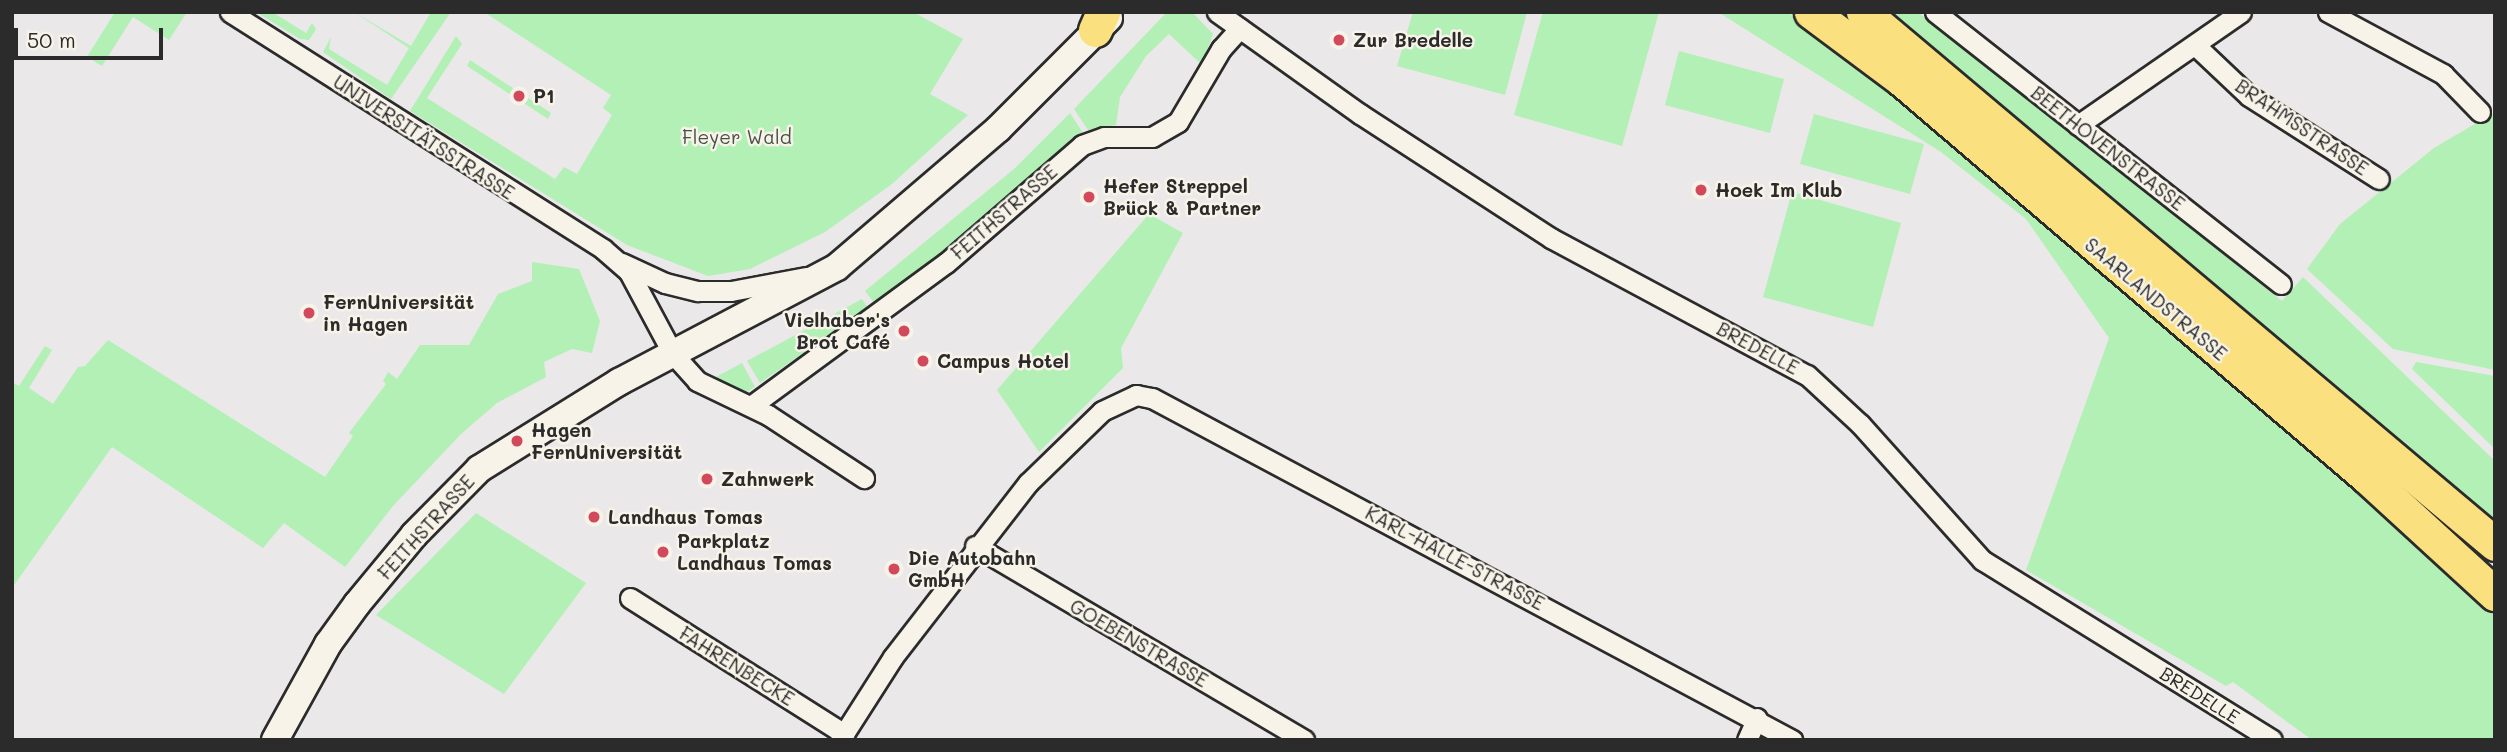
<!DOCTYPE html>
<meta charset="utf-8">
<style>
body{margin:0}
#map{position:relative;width:2507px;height:752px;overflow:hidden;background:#eae8e9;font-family:Mali,sans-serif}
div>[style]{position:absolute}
.green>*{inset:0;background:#b2f0b6}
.roads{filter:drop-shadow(2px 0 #2b2b2b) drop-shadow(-2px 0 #2b2b2b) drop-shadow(0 2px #2b2b2b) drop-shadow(0 -2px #2b2b2b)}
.street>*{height:19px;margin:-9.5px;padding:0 9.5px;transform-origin:9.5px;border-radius:9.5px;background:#f7f3e8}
.secondary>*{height:26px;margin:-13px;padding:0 13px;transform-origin:13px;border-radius:13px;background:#f7f3e8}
.highway>*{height:33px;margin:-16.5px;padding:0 16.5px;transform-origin:16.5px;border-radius:16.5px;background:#fbe080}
.dots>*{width:19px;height:19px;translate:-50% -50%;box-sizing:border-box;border:4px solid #f7f3e8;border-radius:50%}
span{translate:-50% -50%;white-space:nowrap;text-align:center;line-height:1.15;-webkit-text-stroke:5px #f7f3e8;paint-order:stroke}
.poi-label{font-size:19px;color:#2b2b2b;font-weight:700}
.left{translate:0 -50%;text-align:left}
.right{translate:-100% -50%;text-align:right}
.street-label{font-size:19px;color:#2b2b2b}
.park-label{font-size:19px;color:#465247}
.frame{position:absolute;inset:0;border:14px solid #2b2b2b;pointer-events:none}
.scale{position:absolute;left:14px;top:28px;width:149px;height:32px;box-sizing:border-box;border:4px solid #2b2b2b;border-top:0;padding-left:9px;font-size:21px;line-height:24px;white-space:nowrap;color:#2b2b2b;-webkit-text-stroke:5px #f7f3e8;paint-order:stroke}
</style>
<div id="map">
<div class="green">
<i style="clip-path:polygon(115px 12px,187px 12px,169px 40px,133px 17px,102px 66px,87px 57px)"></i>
<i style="clip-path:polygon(256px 12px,272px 12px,306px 33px,312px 23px,316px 29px,309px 40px,300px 39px)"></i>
<i style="clip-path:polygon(354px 12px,411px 46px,431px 12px,451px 12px,391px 99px,323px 52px,331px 37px,329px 49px,387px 85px,409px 48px)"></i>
<i style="clip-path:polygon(484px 12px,913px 12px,963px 39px,930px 94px,968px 115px,892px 184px,825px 232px,750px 269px,708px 276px,627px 245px,410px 111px,456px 36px,462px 44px,427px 98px,555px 179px,564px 167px,577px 174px,612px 115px,603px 108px,611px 95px)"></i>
<i style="clip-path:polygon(1167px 12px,1192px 12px,1213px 34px,1202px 65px,1169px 34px,1146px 56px,1120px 97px,1116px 125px,1088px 130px,1074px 109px)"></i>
<i style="clip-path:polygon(1413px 12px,1527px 12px,1505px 95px,1397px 66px)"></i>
<i style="clip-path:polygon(1543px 12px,1659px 12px,1622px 146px,1514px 115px)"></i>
<i style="clip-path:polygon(1718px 12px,1787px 12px,1817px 31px,1900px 95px,2495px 606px,2495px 740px,2312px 740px,2233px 682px,2226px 686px,2026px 570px,2109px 338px,2026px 219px,1941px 152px)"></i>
<i style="clip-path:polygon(1892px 12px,1918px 12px,2282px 301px,2303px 277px,2495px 461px,2495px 530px,2286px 346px)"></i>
<i style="clip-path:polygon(1679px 51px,1784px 79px,1770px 133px,1665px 105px)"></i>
<i style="clip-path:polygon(470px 60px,551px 113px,548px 119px,467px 66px)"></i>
<i style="clip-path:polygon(2495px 112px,2495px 370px,2393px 349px,2307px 269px,2340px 224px,2434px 148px)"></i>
<i style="clip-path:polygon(1070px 113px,1083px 133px,936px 260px,875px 304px,865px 291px,1014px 169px)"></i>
<i style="clip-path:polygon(1814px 114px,1924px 144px,1910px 194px,1800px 164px)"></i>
<i style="clip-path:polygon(1792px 192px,1901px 223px,1873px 327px,1763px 297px)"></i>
<i style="clip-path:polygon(1149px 214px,1183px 233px,1121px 348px,1123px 368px,1039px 452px,997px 390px)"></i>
<i style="clip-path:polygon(532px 262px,579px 269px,600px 321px,592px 353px,572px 349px,544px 362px,546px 377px,497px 403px,461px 434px,393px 506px,345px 567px,284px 523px,263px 548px,112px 447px,12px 588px,12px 382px,19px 386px,45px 346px,52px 350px,29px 388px,53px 404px,78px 367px,85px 366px,108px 340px,325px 477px,353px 436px,349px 433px,386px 384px,383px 381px,388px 372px,397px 379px,420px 345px,469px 345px,498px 294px,532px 281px)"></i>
<i style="clip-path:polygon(862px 299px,868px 308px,760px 383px,747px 361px)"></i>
<i style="clip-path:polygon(2416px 362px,2495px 376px,2495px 449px,2412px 369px)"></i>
<i style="clip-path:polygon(742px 363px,755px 387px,745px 393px,714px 378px)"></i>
<i style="clip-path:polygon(476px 513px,586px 583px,504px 694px,376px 615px)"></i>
</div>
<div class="roads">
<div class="street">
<i style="left:230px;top:12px;width:442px;rotate:32.4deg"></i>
<i style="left:603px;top:249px;width:35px;rotate:41deg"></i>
<i style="left:629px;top:272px;width:93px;rotate:61.8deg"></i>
<i style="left:673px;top:354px;width:36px;rotate:48deg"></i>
<i style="left:697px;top:381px;width:79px;rotate:25.6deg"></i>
<i style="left:768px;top:415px;width:115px;rotate:33.3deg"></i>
<i style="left:1217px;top:12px;width:176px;rotate:35.5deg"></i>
<i style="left:1360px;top:114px;width:228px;rotate:33deg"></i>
<i style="left:1551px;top:238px;width:290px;rotate:28.2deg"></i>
<i style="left:1807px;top:375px;width:72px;rotate:42.8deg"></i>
<i style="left:1860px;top:424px;width:183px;rotate:48.1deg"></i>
<i style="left:1982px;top:560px;width:341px;rotate:31.8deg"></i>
<i style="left:1935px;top:12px;width:440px;rotate:38.2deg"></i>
<i style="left:2328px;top:12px;width:131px;rotate:28.3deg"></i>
<i style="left:2443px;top:74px;width:53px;rotate:45.8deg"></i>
<i style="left:2195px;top:45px;width:74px;rotate:43.4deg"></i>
<i style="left:2249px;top:96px;width:154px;rotate:32.6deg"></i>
<i style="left:2078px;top:125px;width:198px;rotate:-34.7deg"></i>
<i style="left:622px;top:263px;width:47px;rotate:24.9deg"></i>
<i style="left:665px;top:283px;width:34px;rotate:14deg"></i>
<i style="left:698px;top:291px;width:33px"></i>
<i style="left:731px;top:291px;width:76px;rotate:-10.6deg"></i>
<i style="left:751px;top:406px;width:242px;rotate:-36.3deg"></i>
<i style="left:946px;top:263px;width:180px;rotate:-40.9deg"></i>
<i style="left:1082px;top:145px;width:23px;rotate:-20deg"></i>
<i style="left:1104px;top:137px;width:48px"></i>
<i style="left:1152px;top:137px;width:30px;rotate:-30deg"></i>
<i style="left:1178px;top:122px;width:85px;rotate:-59.5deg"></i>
<i style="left:1221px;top:49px;width:28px;rotate:-48deg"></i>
<i style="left:975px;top:546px;width:382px;rotate:30.5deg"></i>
<i style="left:630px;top:598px;width:254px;rotate:32.4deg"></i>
<i style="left:840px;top:740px;width:98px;rotate:-57.4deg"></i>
<i style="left:893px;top:657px;width:220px;rotate:-52.2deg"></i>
<i style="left:1028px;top:483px;width:103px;rotate:-44.2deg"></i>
<i style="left:1102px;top:411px;width:38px;rotate:-25deg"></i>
<i style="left:1136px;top:395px;width:16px;rotate:11deg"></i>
<i style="left:1152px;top:398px;width:726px;rotate:28.12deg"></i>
<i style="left:1747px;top:740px;width:24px;rotate:-66deg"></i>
</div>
<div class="secondary">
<i style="left:275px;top:740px;width:110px;rotate:-61.1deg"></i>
<i style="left:328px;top:644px;width:49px;rotate:-54.1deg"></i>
<i style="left:357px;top:604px;width:89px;rotate:-50.4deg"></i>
<i style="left:414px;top:535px;width:93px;rotate:-45.4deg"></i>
<i style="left:479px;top:469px;width:165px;rotate:-31.9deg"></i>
<i style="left:619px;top:382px;width:246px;rotate:-27.8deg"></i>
<i style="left:837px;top:267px;width:212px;rotate:-40.6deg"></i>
<i style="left:998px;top:129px;width:157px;rotate:-45deg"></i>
</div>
<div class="highway">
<i style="left:1811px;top:12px;width:112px;rotate:36.7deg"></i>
<i style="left:1901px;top:79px;width:611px;rotate:40.49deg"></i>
<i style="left:2366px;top:476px;width:175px;rotate:42.5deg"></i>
<i style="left:1863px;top:12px;width:826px;rotate:40.09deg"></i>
<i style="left:1095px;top:30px;width:20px;rotate:-66deg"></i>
</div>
</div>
<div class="dots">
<i style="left:1339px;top:40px;background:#d1495b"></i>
<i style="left:519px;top:96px;background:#d1495b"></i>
<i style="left:1701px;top:190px;background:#d1495b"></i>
<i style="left:1089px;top:197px;background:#d1495b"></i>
<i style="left:309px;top:313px;background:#d1495b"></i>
<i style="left:904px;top:331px;background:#d1495b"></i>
<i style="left:923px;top:361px;background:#d1495b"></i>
<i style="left:517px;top:441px;background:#d1495b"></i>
<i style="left:707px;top:479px;background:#d1495b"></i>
<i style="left:594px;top:517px;background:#d1495b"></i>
<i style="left:663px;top:552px;background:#d1495b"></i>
<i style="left:894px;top:569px;background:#d1495b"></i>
</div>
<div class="poi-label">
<span class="left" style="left:1353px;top:40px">Zur Bredelle</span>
<span class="left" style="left:533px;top:96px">P1</span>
<span class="left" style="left:1103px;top:197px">Hefer Streppel<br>Brück &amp; Partner</span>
<span class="left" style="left:1715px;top:190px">Hoek Im Klub</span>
<span class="left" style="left:323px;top:313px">FernUniversität<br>in Hagen</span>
<span class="right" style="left:890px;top:331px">Vielhaber's<br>Brot Café</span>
<span class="left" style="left:937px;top:361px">Campus Hotel</span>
<span class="left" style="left:531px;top:441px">Hagen<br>FernUniversität</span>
<span class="left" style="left:721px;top:479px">Zahnwerk</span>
<span class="left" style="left:608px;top:517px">Landhaus Tomas</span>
<span class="left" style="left:677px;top:552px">Parkplatz<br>Landhaus Tomas</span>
<span class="left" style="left:908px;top:569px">Die Autobahn<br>GmbH</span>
</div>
<div class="street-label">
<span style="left:2302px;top:127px;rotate:34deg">BRAHMSSTRASSE</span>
<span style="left:424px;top:137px;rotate:33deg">UNIVERSITÄTSSTRASSE</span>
<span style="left:2108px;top:148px;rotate:38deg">BEETHOVENSTRASSE</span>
<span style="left:1004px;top:212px;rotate:-41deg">FEITHSTRASSE</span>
<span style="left:2156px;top:299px;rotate:40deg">SAARLANDSTRASSE</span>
<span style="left:1758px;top:348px;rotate:28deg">BREDELLE</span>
<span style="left:426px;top:527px;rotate:-48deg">FEITHSTRASSE</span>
<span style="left:1455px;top:558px;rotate:28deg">KARL-HALLE-STRASSE</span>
<span style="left:1139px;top:643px;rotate:30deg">GOEBENSTRASSE</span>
<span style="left:737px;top:666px;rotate:32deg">FAHRENBECKE</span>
<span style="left:2200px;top:695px;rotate:32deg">BREDELLE</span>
</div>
<div class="park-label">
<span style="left:737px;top:137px">Fleyer Wald</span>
</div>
<div class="frame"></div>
<div class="scale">50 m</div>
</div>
